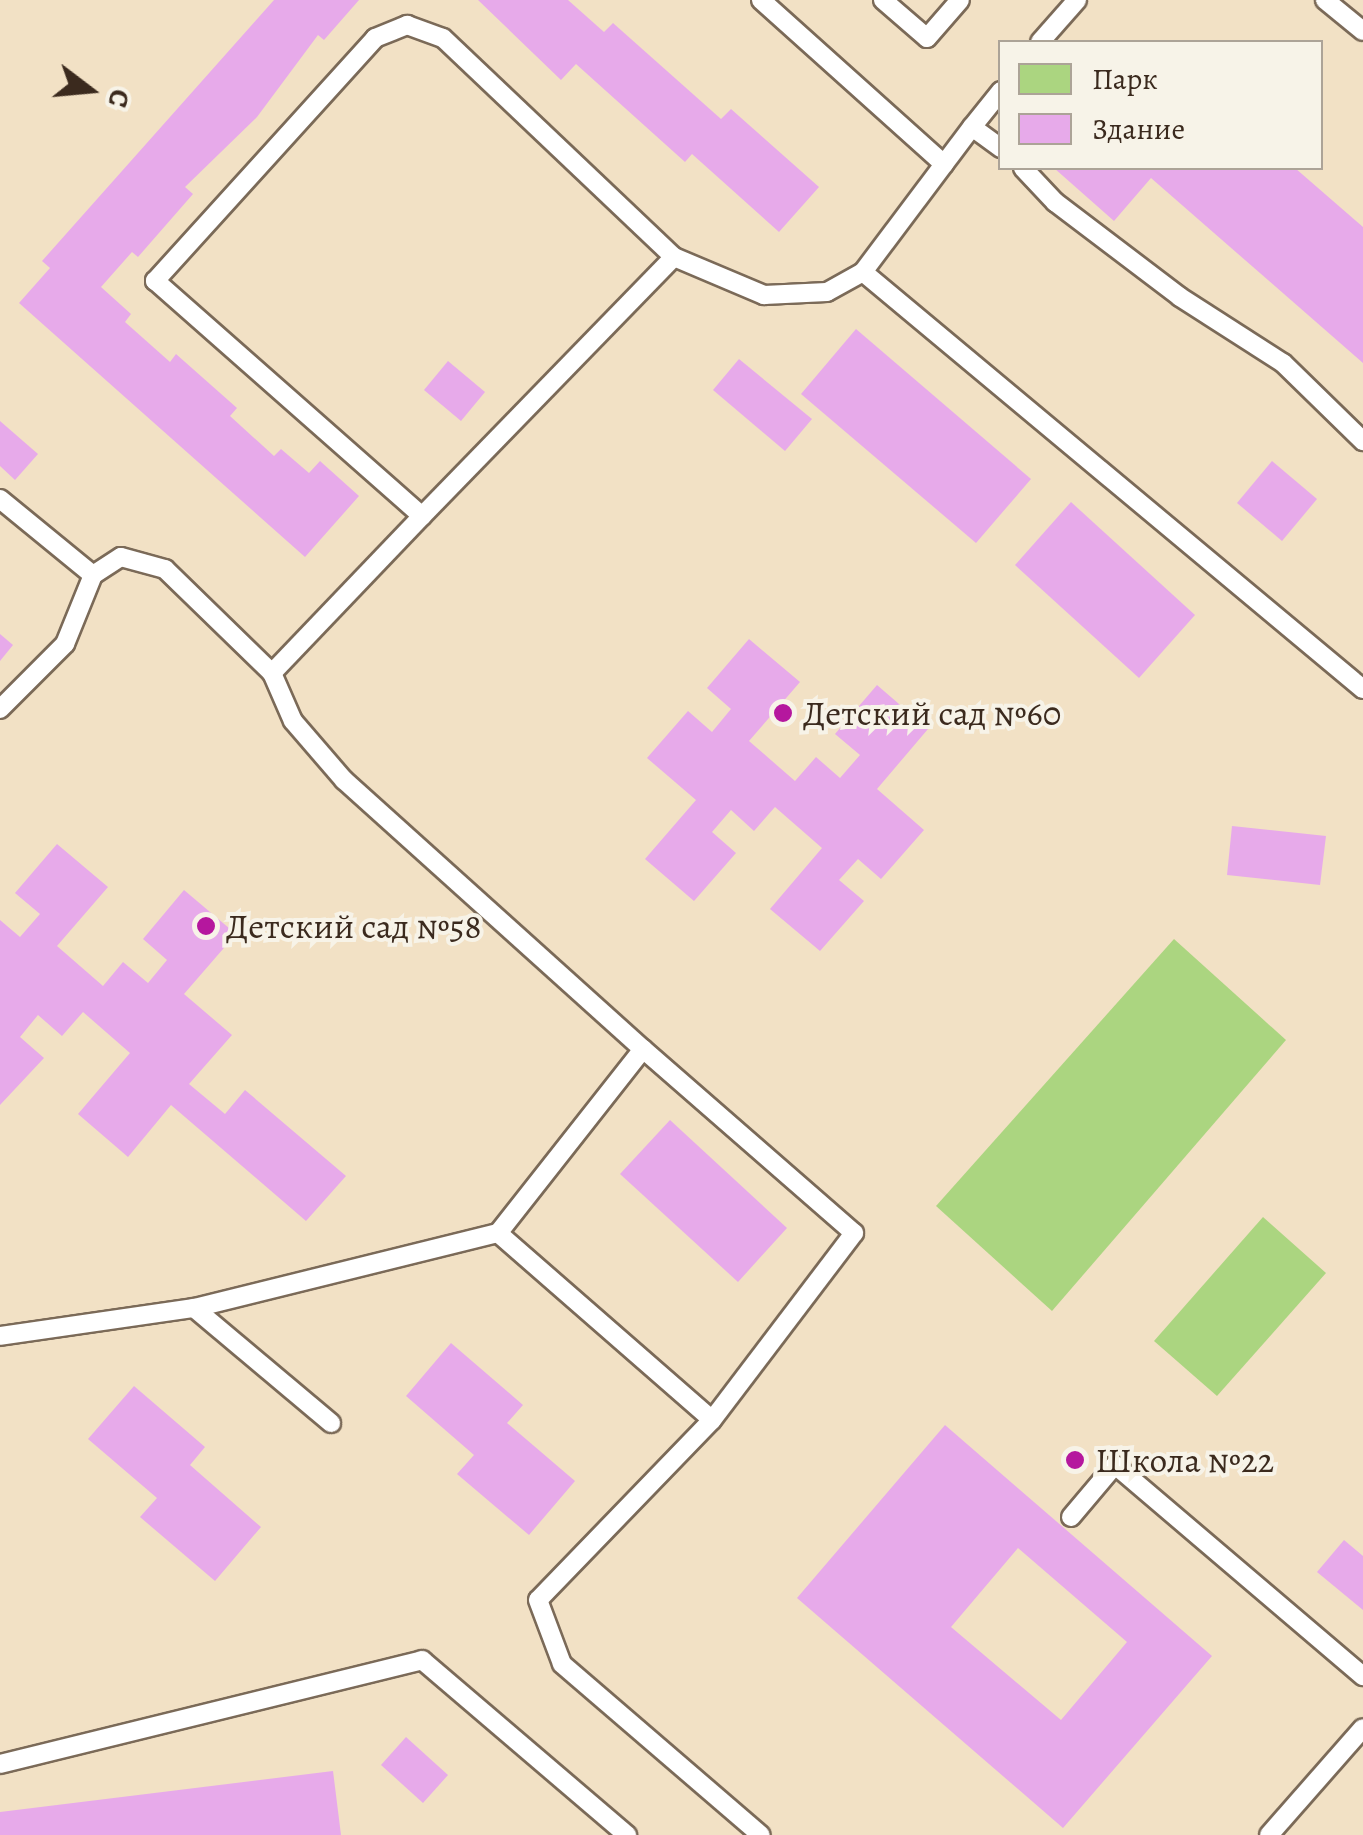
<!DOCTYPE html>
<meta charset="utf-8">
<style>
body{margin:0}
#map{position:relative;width:1363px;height:1835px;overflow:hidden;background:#f2e1c5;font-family:Alegreya,serif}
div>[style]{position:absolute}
.green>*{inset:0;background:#abd580}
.building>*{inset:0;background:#e7aaea}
.roads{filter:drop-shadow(2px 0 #7b6a58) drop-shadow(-2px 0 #7b6a58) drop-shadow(0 2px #7b6a58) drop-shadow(0 -2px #7b6a58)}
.service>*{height:18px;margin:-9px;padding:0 9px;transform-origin:9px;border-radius:9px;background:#fff}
.dots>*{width:28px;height:28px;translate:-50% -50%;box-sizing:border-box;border:5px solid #f7f3e8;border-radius:50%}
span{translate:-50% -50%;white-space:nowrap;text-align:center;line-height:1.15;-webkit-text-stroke:8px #f7f3e8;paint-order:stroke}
.poi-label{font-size:35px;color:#3b2a1e}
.left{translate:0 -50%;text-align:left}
.legend{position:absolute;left:998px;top:40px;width:325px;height:130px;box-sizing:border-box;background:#f7f3e8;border:2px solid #aca397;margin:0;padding:12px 18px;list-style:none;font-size:30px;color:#3b2a1e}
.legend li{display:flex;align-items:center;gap:20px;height:50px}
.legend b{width:50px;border:2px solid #aca397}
.north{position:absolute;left:40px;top:40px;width:100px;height:100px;-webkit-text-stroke:8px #f7f3e8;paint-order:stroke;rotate:106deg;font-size:28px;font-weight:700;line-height:40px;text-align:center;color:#3b2a1e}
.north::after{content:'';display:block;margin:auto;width:35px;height:45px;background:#3b2a1e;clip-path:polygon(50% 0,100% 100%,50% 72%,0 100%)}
</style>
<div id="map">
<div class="green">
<i style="clip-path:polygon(1174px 939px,1286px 1040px,1052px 1311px,936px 1206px)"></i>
<i style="clip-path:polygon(1263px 1217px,1326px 1273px,1217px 1396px,1154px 1341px)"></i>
</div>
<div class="building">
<i style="clip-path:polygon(274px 0,359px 0,324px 40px,318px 35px,257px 117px,185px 187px,193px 194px,138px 257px,132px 252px,101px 287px,131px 314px,125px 322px,170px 362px,176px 354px,237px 408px,230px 416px,274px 456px,281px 449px,309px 473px,320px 461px,359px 496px,305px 557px,19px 303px,50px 268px,42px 261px)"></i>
<i style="clip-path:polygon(478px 0,568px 0,604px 32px,613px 23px,721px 119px,731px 109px,819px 187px,779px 232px,692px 154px,685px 162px,576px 64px,561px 80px)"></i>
<i style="clip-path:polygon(1054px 168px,1295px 168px,1363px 227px,1363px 363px,1151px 178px,1114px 221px)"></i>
<i style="clip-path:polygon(856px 329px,1031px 479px,976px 543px,801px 394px)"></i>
<i style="clip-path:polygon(739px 359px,812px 419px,785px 451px,713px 390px)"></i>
<i style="clip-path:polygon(448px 361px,485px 392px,461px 421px,424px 390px)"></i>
<i style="clip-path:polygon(0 421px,38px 454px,15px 480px,0 466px)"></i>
<i style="clip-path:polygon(1272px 461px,1317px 499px,1282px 541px,1237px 503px)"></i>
<i style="clip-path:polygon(1071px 502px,1195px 615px,1139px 678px,1015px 565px)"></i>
<i style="clip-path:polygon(0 634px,13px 645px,0 661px)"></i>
<i style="clip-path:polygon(749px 639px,800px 682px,749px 741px,795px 781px,816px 757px,840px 778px,860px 755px,835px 734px,877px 685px,928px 729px,877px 789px,924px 830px,881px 879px,858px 859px,839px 880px,864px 901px,820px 951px,770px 909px,822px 848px,775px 807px,754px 831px,731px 810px,712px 832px,736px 853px,694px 901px,645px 859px,696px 800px,647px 758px,688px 711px,712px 732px,731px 709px,707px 688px)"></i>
<i style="clip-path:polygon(1232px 826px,1326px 836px,1320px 885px,1227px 875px)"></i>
<i style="clip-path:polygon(57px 844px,108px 887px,57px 946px,103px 986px,123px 962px,148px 983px,167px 960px,143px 939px,184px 890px,236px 934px,184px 994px,232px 1035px,189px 1084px,225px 1114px,245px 1090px,346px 1176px,306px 1221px,171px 1105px,128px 1157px,78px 1114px,130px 1053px,83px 1012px,62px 1036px,38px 1015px,20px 1037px,44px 1058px,0 1105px,0 920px,20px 937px,40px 914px,15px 893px)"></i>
<i style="clip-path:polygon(670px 1120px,787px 1228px,738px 1282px,620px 1174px)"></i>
<i style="clip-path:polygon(451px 1343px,523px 1405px,507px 1423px,575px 1481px,529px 1535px,457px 1474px,474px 1455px,406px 1396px)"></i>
<i style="clip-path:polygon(134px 1386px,205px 1447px,190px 1465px,261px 1527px,215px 1581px,140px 1517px,157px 1498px,88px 1439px)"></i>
<i style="clip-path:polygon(evenodd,945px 1425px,1212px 1656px,1063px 1828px,797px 1598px,945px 1425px,1018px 1548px,1127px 1642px,1061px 1720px,951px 1627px,1018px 1548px)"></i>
<i style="clip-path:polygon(1344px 1540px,1363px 1556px,1363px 1610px,1317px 1572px)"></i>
<i style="clip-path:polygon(406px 1737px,448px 1775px,423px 1803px,381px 1765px)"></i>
<i style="clip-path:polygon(333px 1771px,341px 1835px,0 1835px,0 1812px)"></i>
</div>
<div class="roads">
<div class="service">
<i style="left:761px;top:0;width:246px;rotate:41.9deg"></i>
<i style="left:883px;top:0;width:58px;rotate:40.8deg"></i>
<i style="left:927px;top:38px;width:50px;rotate:-49deg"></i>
<i style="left:1325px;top:0;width:49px;rotate:39.2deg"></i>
<i style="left:1040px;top:42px;width:56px;rotate:-48.6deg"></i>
<i style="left:1001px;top:91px;width:46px;rotate:128.9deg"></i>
<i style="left:972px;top:127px;width:36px;rotate:36deg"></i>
<i style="left:1023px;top:168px;width:47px;rotate:46.7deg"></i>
<i style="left:1055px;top:202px;width:157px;rotate:37.2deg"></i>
<i style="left:1180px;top:297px;width:122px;rotate:32.7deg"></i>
<i style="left:1283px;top:363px;width:112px;rotate:44.3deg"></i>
<i style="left:863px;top:272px;width:651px;rotate:39.83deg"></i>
<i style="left:0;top:499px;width:120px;rotate:39.3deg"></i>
<i style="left:93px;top:575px;width:33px;rotate:-33deg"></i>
<i style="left:121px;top:557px;width:46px;rotate:15.3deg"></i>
<i style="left:165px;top:569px;width:149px;rotate:44.2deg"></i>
<i style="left:272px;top:673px;width:52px;rotate:66.4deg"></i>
<i style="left:293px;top:721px;width:78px;rotate:49.2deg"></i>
<i style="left:344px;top:780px;width:402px;rotate:42deg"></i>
<i style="left:643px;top:1049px;width:234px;rotate:128.2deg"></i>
<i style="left:498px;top:1233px;width:313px;rotate:166.1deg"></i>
<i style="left:194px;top:1308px;width:196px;rotate:171.8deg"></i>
<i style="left:422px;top:516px;width:361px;rotate:-45.8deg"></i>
<i style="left:272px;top:673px;width:217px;rotate:-46.3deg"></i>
<i style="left:422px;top:516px;width:356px;rotate:-138.6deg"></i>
<i style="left:155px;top:281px;width:328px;rotate:-47.8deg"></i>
<i style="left:375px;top:38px;width:35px;rotate:-22deg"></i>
<i style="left:407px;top:25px;width:38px;rotate:20deg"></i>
<i style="left:443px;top:38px;width:318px;rotate:43.5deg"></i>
<i style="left:674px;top:257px;width:98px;rotate:22.9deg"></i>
<i style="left:764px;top:295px;width:63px;rotate:-2.7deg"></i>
<i style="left:827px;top:292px;width:41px;rotate:-29.1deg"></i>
<i style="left:863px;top:272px;width:181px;rotate:-53.1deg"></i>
<i style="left:0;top:709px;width:92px;rotate:-45deg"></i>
<i style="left:65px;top:644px;width:74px;rotate:-67.9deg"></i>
<i style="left:643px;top:1049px;width:280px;rotate:41.1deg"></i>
<i style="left:854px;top:1233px;width:235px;rotate:127.2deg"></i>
<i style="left:712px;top:1420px;width:250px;rotate:134deg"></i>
<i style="left:538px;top:1600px;width:68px;rotate:69.4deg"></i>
<i style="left:562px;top:1664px;width:262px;rotate:40.7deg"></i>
<i style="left:498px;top:1233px;width:284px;rotate:41.1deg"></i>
<i style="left:194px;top:1308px;width:179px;rotate:40deg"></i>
<i style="left:1071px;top:1517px;width:68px;rotate:-49.8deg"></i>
<i style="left:1115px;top:1465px;width:326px;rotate:40.4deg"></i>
<i style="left:0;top:1764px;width:435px;rotate:-13.8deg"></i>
<i style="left:422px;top:1660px;width:270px;rotate:40.5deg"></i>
<i style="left:1269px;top:1835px;width:142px;rotate:-48.7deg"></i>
</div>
</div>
<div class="dots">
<i style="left:783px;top:713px;background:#b5179e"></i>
<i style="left:206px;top:926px;background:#b5179e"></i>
<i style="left:1075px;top:1460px;background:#b5179e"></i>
</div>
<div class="poi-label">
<span class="left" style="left:803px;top:713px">Детский сад №60</span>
<span class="left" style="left:226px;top:926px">Детский сад №58</span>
<span class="left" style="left:1095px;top:1460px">Школа №22</span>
</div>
<ul class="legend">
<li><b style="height:28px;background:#abd580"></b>Парк</li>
<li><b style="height:28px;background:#e7aaea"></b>Здание</li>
</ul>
<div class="north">С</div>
</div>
